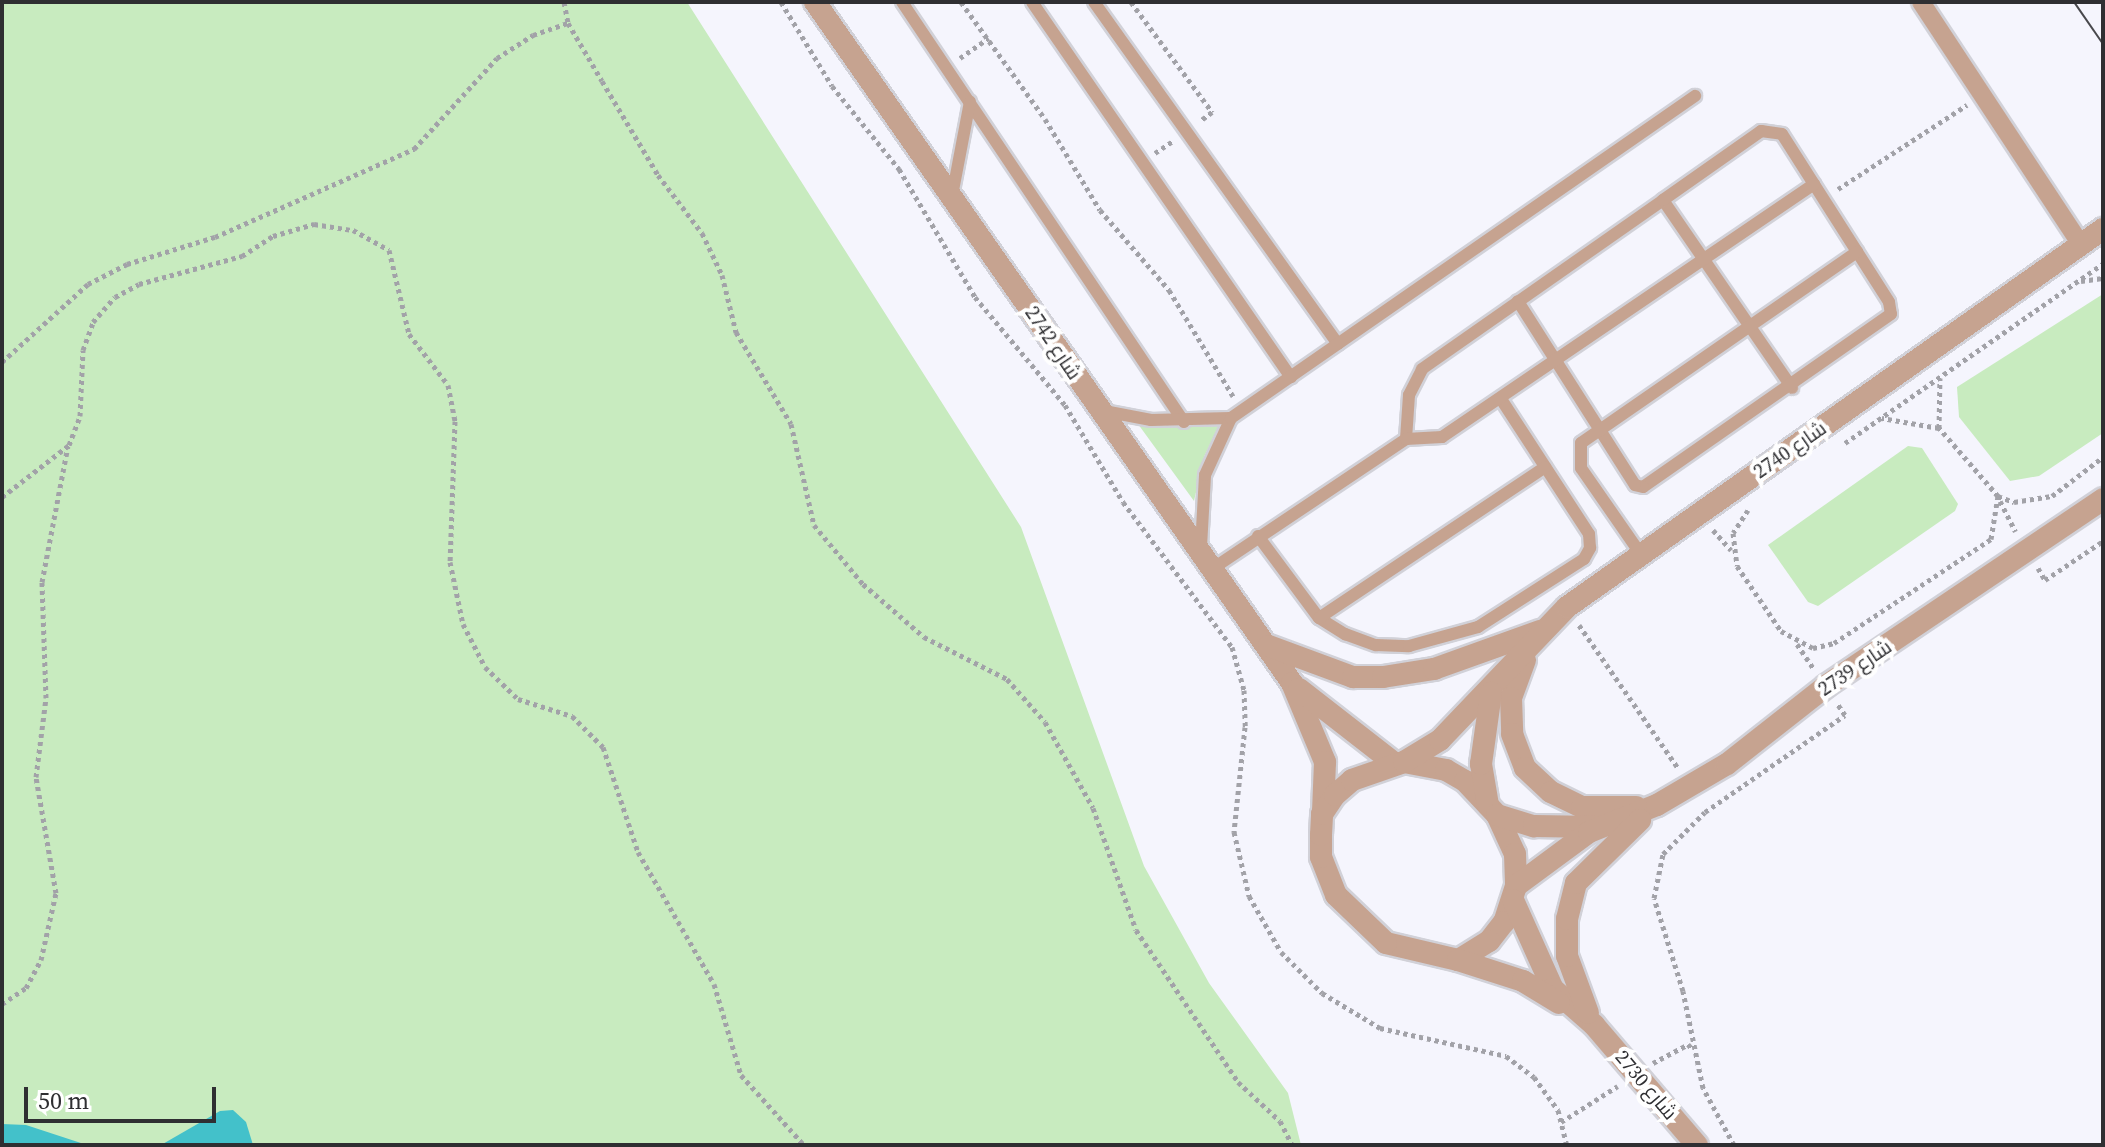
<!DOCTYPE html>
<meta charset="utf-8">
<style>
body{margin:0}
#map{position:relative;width:2105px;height:1147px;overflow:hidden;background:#f5f5fd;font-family:"Source Serif 4",Cairo,serif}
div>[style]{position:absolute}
.green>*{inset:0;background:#c8ebbf}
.water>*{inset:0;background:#43c1ca}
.path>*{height:5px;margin-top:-2.5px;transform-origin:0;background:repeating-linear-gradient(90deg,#a2a2a8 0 4px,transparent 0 8px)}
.roads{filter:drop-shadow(2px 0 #d1d1d8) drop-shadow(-2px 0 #d1d1d8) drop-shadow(0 2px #d1d1d8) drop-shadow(0 -2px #d1d1d8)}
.service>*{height:12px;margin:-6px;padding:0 6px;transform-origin:6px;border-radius:6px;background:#c6a390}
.pedestrian>*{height:18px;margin:-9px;padding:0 9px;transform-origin:9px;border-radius:9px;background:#c6a390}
.minor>*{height:22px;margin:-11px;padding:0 11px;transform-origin:11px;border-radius:11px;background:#c6a390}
.tram>*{height:2px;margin:-1px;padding:0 1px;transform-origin:1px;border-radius:1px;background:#48484c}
span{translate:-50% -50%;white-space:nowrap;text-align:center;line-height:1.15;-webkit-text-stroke:8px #fff;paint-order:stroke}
.street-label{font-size:20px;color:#2f2f32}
.frame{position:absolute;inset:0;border:4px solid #2f2f32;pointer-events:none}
.scale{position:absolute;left:24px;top:1087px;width:192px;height:36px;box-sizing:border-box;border:4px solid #2f2f32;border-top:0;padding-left:10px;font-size:24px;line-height:28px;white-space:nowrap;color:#2f2f32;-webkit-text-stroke:6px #fff;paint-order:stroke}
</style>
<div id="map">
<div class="green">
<i style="clip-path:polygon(2px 2px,687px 2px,1021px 527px,1144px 866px,1209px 983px,1288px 1093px,1301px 1145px,2px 1145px)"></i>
<i style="clip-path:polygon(2103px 294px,2103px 433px,2039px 476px,2010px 481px,1959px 417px,1957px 387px)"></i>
<i style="clip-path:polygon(1220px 423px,1204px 457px,1194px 501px,1138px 424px)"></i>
<i style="clip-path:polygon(1908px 446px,1922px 448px,1958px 504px,1955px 511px,1818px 606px,1808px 602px,1768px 545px)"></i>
</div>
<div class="water">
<i style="clip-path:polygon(233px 1110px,246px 1122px,253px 1145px,161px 1145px,220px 1111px)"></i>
<i style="clip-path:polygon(2px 1124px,26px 1125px,87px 1145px,2px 1145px)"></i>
</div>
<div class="path">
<i style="left:564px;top:2px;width:21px;rotate:79deg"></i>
<i style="left:568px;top:23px;width:67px;rotate:59.6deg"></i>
<i style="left:602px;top:81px;width:109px;rotate:59.2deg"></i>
<i style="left:658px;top:175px;width:73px;rotate:52.8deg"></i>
<i style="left:702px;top:233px;width:47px;rotate:64.5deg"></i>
<i style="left:722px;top:275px;width:59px;rotate:76.2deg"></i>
<i style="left:736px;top:332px;width:107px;rotate:59.1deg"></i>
<i style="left:791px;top:424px;width:104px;rotate:77.2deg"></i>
<i style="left:814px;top:525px;width:77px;rotate:50.3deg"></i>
<i style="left:863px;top:584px;width:81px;rotate:41deg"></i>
<i style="left:924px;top:637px;width:93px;rotate:26.8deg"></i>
<i style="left:1007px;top:679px;width:57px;rotate:48.5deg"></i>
<i style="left:1045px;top:722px;width:98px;rotate:60.8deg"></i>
<i style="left:1093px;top:808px;width:129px;rotate:70.6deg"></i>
<i style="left:1136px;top:930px;width:183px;rotate:56.1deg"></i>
<i style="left:1238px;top:1082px;width:57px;rotate:42.9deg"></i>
<i style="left:1280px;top:1121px;width:27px;rotate:63deg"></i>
<i style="left:781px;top:2px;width:98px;rotate:58.7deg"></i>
<i style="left:832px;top:86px;width:107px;rotate:51.1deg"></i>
<i style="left:899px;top:169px;width:149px;rotate:59.3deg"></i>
<i style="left:975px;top:297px;width:141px;rotate:50.2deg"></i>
<i style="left:1065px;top:405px;width:113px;rotate:59.1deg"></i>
<i style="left:1123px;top:502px;width:181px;rotate:53.1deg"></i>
<i style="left:1232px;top:647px;width:45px;rotate:74.4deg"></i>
<i style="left:1244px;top:690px;width:37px;rotate:88deg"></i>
<i style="left:1245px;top:727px;width:106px;rotate:96deg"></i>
<i style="left:1234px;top:832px;width:66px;rotate:76.8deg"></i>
<i style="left:1249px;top:896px;width:64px;rotate:60.3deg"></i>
<i style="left:1281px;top:952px;width:58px;rotate:45deg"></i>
<i style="left:1322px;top:993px;width:68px;rotate:31.1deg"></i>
<i style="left:1380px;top:1028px;width:129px;rotate:12.5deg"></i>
<i style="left:1506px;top:1056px;width:35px;rotate:37deg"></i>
<i style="left:1534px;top:1077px;width:41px;rotate:54deg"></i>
<i style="left:1558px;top:1110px;width:36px;rotate:76deg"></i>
<i style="left:961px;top:2px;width:144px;rotate:54.3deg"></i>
<i style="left:1045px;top:119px;width:106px;rotate:58.9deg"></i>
<i style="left:1100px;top:210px;width:106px;rotate:49.2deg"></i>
<i style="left:1169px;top:290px;width:124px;rotate:58.9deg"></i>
<i style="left:1131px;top:2px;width:137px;rotate:53.6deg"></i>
<i style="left:1212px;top:112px;width:15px;rotate:143deg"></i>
<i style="left:960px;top:58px;width:35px;rotate:-35deg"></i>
<i style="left:1155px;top:153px;width:22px;rotate:-34deg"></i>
<i style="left:1838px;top:189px;width:154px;rotate:-33.1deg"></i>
<i style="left:2081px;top:281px;width:22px;rotate:-8deg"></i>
<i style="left:2px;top:362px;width:116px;rotate:-42.2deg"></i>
<i style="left:88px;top:284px;width:44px;rotate:-27.1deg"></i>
<i style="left:127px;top:264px;width:92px;rotate:-17.1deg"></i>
<i style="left:215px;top:237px;width:218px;rotate:-23.9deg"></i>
<i style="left:414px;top:149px;width:123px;rotate:-47.6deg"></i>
<i style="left:497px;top:58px;width:43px;rotate:-32.6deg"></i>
<i style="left:533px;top:35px;width:37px;rotate:-19deg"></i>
<i style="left:1939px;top:428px;width:50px;rotate:-88.9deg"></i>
<i style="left:1845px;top:443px;width:314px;rotate:-34.8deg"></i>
<i style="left:1998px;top:496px;width:17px;rotate:21deg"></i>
<i style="left:2014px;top:502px;width:38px;rotate:-9deg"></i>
<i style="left:2052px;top:496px;width:64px;rotate:-37.4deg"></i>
<i style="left:2px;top:497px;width:85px;rotate:-37.8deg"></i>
<i style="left:69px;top:445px;width:31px;rotate:-69deg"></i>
<i style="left:80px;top:416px;width:66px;rotate:-87.4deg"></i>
<i style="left:83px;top:350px;width:30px;rotate:-70deg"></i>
<i style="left:93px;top:322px;width:33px;rotate:-49deg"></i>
<i style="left:115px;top:297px;width:27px;rotate:-28deg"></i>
<i style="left:139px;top:284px;width:107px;rotate:-15.2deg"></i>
<i style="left:242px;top:256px;width:37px;rotate:-33deg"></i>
<i style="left:273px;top:236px;width:43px;rotate:-16.3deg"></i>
<i style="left:314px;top:224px;width:39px;rotate:9deg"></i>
<i style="left:353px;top:230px;width:41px;rotate:29.1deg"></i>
<i style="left:389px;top:250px;width:86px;rotate:76.6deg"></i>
<i style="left:409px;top:334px;width:64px;rotate:52.6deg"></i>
<i style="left:448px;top:385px;width:37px;rotate:79deg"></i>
<i style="left:455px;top:421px;width:141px;rotate:92deg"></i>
<i style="left:450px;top:562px;width:63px;rotate:78.2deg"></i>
<i style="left:463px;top:624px;width:48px;rotate:62.9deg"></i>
<i style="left:485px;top:667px;width:46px;rotate:44.1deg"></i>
<i style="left:518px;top:699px;width:57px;rotate:17.5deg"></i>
<i style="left:572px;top:716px;width:44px;rotate:45deg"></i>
<i style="left:603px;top:747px;width:111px;rotate:71.6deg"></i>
<i style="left:638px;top:852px;width:152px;rotate:60.1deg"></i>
<i style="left:714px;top:984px;width:95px;rotate:73.5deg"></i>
<i style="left:741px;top:1075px;width:94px;rotate:48deg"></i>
<i style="left:2000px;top:501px;width:34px;rotate:63deg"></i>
<i style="left:1748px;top:510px;width:27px;rotate:123deg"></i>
<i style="left:1733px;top:533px;width:33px;rotate:83deg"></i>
<i style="left:1737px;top:566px;width:78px;rotate:55.9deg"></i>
<i style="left:1781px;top:631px;width:36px;rotate:28deg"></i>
<i style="left:1813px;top:648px;width:22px;rotate:-13deg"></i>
<i style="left:1834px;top:643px;width:188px;rotate:-33.5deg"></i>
<i style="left:1991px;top:539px;width:44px;rotate:-80.8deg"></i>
<i style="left:1998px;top:496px;width:90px;rotate:-130.9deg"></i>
<i style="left:1939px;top:428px;width:58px;rotate:-170deg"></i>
<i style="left:1713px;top:530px;width:27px;rotate:48deg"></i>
<i style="left:2038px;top:568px;width:14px;rotate:60deg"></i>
<i style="left:2045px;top:580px;width:70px;rotate:-33.9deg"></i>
<i style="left:1579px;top:625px;width:174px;rotate:55.3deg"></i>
<i style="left:1797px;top:644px;width:30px;rotate:56deg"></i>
<i style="left:2px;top:1004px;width:29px;rotate:-34deg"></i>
<i style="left:26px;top:988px;width:32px;rotate:-62deg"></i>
<i style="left:41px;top:960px;width:69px;rotate:-77.4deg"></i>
<i style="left:56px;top:893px;width:118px;rotate:-99.8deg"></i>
<i style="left:36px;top:777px;width:80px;rotate:-82.8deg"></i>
<i style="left:46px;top:698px;width:116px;rotate:-92deg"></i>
<i style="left:42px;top:582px;width:138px;rotate:-79.2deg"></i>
<i style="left:1653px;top:1063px;width:40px;rotate:-28deg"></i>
<i style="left:1688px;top:1044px;width:6px;rotate:51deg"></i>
<i style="left:1561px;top:1122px;width:67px;rotate:-32.3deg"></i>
<i style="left:1734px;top:1145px;width:65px;rotate:-118.5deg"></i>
<i style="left:1703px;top:1088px;width:99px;rotate:-101.7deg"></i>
<i style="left:1683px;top:991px;width:97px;rotate:-107.3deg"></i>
<i style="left:1654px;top:898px;width:45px;rotate:-78.4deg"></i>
<i style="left:1663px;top:854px;width:59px;rotate:-45deg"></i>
<i style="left:1705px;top:812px;width:170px;rotate:-34.7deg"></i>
<i style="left:1845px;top:715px;width:14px;rotate:-124deg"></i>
</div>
<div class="roads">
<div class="service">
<i style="left:902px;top:2px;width:506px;rotate:56.12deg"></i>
<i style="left:1032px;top:2px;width:456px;rotate:55.4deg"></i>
<i style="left:1094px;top:2px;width:420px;rotate:54.5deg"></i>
<i style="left:952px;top:196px;width:96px;rotate:-79.2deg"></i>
<i style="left:1663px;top:200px;width:228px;rotate:55.5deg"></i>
<i style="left:1104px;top:411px;width:48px;rotate:10.8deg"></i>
<i style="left:1151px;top:420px;width:80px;rotate:-1.4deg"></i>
<i style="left:1406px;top:439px;width:44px;rotate:-86.1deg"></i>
<i style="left:1409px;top:395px;width:29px;rotate:-63deg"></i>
<i style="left:1422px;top:369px;width:294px;rotate:-35deg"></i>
<i style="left:1663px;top:200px;width:120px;rotate:-35.1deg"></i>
<i style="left:1761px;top:131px;width:21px;rotate:8deg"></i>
<i style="left:1782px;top:134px;width:199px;rotate:57.5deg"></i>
<i style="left:1889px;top:302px;width:12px;rotate:81deg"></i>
<i style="left:1891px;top:314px;width:302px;rotate:145.1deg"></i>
<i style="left:1643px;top:487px;width:8px;rotate:-166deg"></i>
<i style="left:1635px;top:485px;width:218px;rotate:-122.5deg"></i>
<i style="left:1258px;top:536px;width:102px;rotate:53.4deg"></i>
<i style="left:1319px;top:618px;width:31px;rotate:32deg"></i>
<i style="left:1345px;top:634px;width:33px;rotate:20deg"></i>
<i style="left:1376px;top:645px;width:33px;rotate:2deg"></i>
<i style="left:1409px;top:646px;width:72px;rotate:-15.4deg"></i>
<i style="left:1478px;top:627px;width:126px;rotate:-32.7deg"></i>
<i style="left:1584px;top:559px;width:13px;rotate:-61deg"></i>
<i style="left:1590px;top:548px;width:14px;rotate:-94deg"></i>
<i style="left:1589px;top:534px;width:161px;rotate:-123.1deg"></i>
<i style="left:1201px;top:547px;width:72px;rotate:-86.8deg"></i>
<i style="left:1205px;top:475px;width:63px;rotate:-65.5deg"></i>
<i style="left:1231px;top:418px;width:565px;rotate:-34.76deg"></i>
<i style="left:1640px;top:553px;width:103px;rotate:-124.8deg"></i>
<i style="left:1581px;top:468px;width:25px;rotate:-90deg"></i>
<i style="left:1581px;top:443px;width:336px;rotate:-34.7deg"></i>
<i style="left:1212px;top:569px;width:234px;rotate:-33.8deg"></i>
<i style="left:1406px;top:439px;width:36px;rotate:-3deg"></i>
<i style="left:1442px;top:437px;width:450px;rotate:-34.2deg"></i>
<i style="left:1319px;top:618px;width:272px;rotate:-33.7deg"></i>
</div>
<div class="pedestrian">
<i style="left:1921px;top:2px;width:291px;rotate:56.6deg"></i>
</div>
<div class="minor">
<i style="left:815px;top:2px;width:831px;rotate:54.99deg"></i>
<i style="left:1292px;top:683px;width:86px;rotate:67.3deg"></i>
<i style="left:1325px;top:762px;width:49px;rotate:92.3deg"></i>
<i style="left:1269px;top:646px;width:90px;rotate:20.3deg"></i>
<i style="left:1353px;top:677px;width:30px"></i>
<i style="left:1383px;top:677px;width:52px;rotate:-8.9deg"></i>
<i style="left:1434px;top:669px;width:113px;rotate:-19.7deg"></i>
<i style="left:1525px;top:660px;width:40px;rotate:110.2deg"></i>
<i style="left:1511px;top:698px;width:36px;rotate:88deg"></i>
<i style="left:1512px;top:734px;width:36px;rotate:69deg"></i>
<i style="left:1525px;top:768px;width:35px;rotate:43deg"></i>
<i style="left:1551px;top:792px;width:34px;rotate:26deg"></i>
<i style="left:1582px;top:807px;width:54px"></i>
<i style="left:1299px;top:689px;width:120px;rotate:37.9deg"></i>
<i style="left:1404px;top:762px;width:43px;rotate:10.8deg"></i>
<i style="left:1446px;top:770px;width:22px;rotate:30deg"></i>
<i style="left:1465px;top:781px;width:47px;rotate:46.7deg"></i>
<i style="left:1497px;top:815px;width:43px;rotate:65.2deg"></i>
<i style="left:1515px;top:854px;width:32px;rotate:88deg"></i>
<i style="left:1516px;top:886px;width:38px;rotate:108deg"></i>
<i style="left:1504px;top:922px;width:24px;rotate:128deg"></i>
<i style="left:1489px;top:941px;width:36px;rotate:148deg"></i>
<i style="left:1458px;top:960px;width:74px;rotate:-166.7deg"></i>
<i style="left:1386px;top:943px;width:69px;rotate:-136.2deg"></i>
<i style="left:1336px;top:895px;width:41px;rotate:-111.5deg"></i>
<i style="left:1321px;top:857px;width:22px;rotate:-90deg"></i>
<i style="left:1321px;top:835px;width:21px;rotate:-87deg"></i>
<i style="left:1322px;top:814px;width:23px;rotate:-56deg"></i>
<i style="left:1335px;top:795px;width:23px;rotate:-41deg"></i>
<i style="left:1352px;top:780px;width:55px;rotate:-19.1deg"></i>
<i style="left:1404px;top:762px;width:42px;rotate:-31.4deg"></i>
<i style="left:1440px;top:740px;width:184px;rotate:-46.3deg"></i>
<i style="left:1567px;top:607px;width:656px;rotate:-35.19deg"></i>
<i style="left:1488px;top:805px;width:42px;rotate:-99.7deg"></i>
<i style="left:1481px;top:764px;width:72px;rotate:-82deg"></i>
<i style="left:1497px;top:815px;width:39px;rotate:17deg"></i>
<i style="left:1534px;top:826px;width:63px;rotate:0.9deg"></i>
<i style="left:1516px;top:886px;width:91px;rotate:-36.5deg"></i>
<i style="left:1589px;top:832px;width:73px;rotate:-21.7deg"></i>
<i style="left:1657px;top:805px;width:81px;rotate:-30.4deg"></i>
<i style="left:1727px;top:764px;width:126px;rotate:-38.2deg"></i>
<i style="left:1826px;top:686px;width:334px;rotate:-34deg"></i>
<i style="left:1513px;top:900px;width:98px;rotate:65.8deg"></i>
<i style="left:1553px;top:989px;width:55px;rotate:41.3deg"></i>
<i style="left:1594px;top:1025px;width:158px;rotate:49.4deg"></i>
<i style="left:1458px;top:960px;width:68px;rotate:17.9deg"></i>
<i style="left:1523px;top:981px;width:42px;rotate:31.4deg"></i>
<i style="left:1588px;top:1013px;width:61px;rotate:-110.2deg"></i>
<i style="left:1567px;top:956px;width:37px;rotate:-90deg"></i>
<i style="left:1567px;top:919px;width:37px;rotate:-76deg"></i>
<i style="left:1576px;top:883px;width:90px;rotate:-44.5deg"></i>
</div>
</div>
<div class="tram">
<i style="left:2074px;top:2px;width:51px;rotate:55.4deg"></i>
</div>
<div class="street-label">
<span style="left:1053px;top:343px;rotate:56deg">شارع 2742</span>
<span style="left:1790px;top:450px;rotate:-35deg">شارع 2740</span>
<span style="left:1855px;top:668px;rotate:-34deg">شارع 2739</span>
<span style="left:1646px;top:1085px;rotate:50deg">شارع 2730</span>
</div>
<div class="frame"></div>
<div class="scale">50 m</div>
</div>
